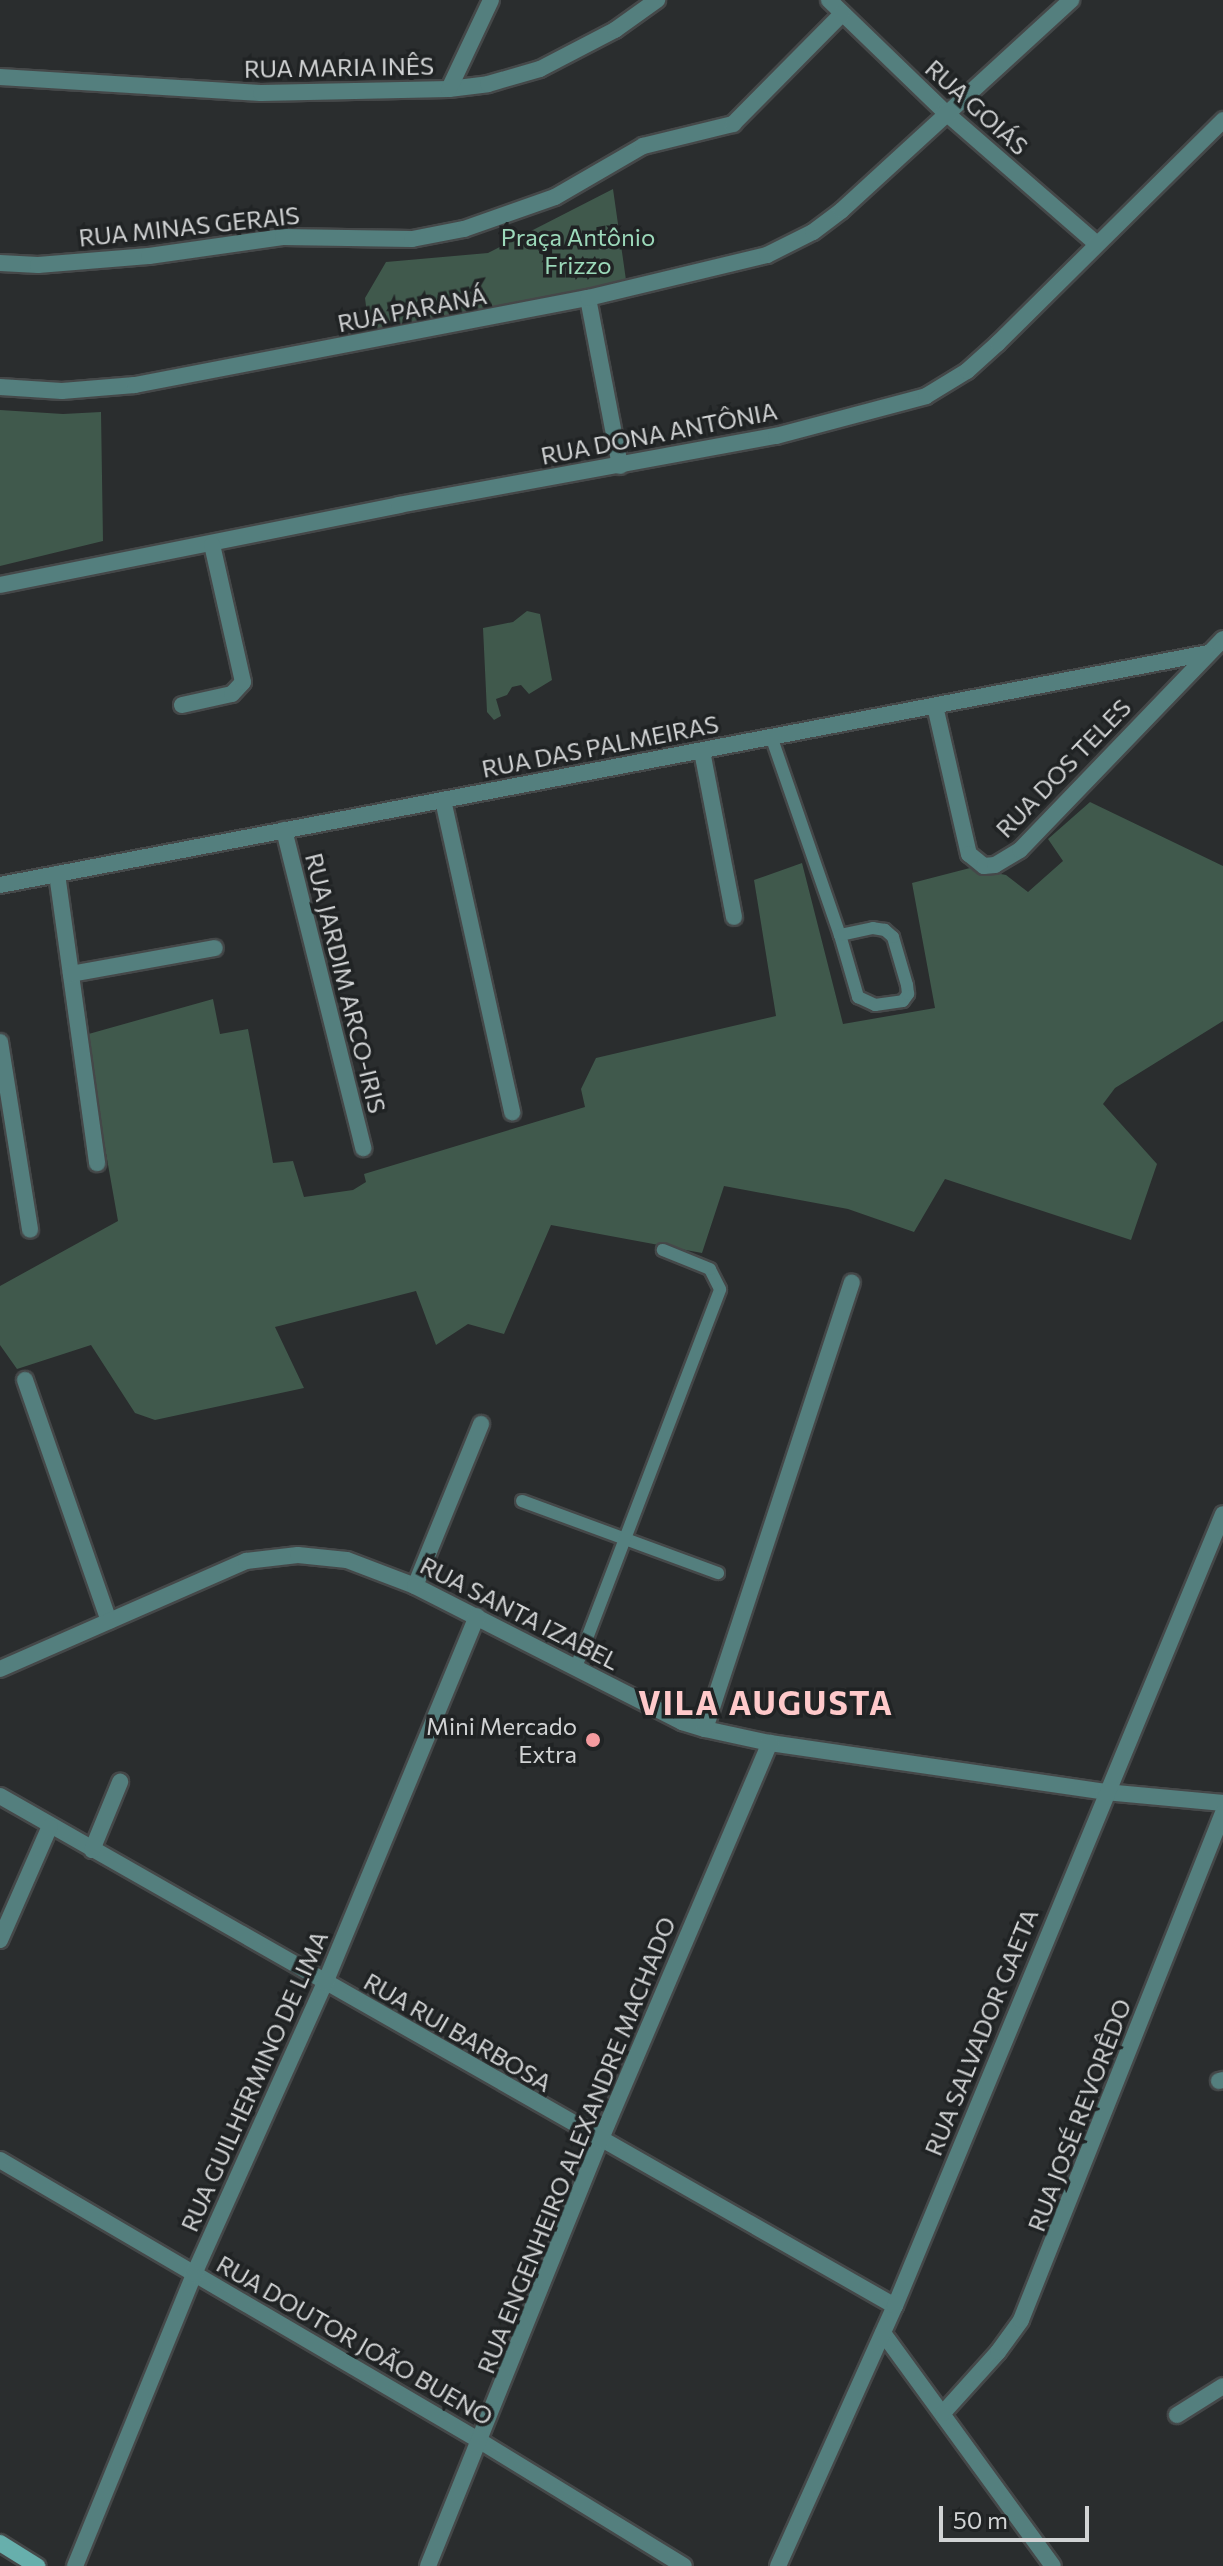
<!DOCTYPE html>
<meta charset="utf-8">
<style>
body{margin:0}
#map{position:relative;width:1223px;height:2566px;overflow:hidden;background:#2a2d2e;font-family:Commissioner,sans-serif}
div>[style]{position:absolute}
.green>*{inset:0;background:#40594c}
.roads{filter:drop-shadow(2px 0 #454849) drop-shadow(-2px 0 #454849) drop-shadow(0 2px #454849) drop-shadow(0 -2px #454849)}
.lane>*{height:12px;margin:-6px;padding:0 6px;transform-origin:6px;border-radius:6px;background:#547f7e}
.street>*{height:16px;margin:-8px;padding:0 8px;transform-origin:8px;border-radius:8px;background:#547f7e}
.secondary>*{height:16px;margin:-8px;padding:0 8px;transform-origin:8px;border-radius:8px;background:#67afac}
.dots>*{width:22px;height:22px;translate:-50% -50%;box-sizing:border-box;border:4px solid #202324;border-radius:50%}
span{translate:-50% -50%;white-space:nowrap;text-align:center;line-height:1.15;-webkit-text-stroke:7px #202324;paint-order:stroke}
.street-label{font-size:24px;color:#d1d3d4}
.park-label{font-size:24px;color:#9cd9ba}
.poi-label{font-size:24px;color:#d1d3d4}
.right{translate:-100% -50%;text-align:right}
.district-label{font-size:32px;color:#fec9ca;font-weight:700;letter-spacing:2px}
.scale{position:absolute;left:939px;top:2506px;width:150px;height:36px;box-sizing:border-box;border:4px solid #d1d3d4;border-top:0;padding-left:10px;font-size:24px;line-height:28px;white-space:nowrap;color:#d1d3d4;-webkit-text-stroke:6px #202324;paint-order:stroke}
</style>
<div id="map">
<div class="green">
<i style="clip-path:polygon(613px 189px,626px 280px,493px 309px,369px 330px,365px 298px,386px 262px,488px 253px)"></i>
<i style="clip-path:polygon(0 410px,63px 414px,101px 412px,103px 541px,0 566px)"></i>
<i style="clip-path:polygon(527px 611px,540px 614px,552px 680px,529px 694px,521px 685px,512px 687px,507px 695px,496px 699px,501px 716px,494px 720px,487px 712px,483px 628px,513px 622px)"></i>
<i style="clip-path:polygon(1090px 802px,1223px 866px,1223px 1021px,1115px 1088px,1103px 1104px,1157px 1164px,1131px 1240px,945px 1179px,914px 1232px,848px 1209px,724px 1186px,702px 1253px,551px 1225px,504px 1334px,468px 1324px,436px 1345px,416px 1291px,275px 1327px,304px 1388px,155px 1420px,135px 1413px,91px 1345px,17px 1369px,0 1345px,0 1286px,118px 1221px,85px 1035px,213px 999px,220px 1034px,248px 1029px,273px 1163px,293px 1161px,304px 1197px,353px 1190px,366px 1182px,364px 1174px,585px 1107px,581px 1089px,596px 1058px,776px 1016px,754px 880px,802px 863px,843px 1024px,935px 1008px,912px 883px,970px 868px,1006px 875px,1028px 892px,1063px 861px,1048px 839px)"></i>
</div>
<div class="roads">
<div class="lane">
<i style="left:771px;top:736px;width:211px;rotate:70.9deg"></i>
<i style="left:840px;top:935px;width:65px;rotate:73.8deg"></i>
<i style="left:858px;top:997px;width:19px;rotate:25deg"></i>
<i style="left:875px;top:1005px;width:28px;rotate:-8deg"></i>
<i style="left:903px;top:1001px;width:9px;rotate:-54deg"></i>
<i style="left:908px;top:994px;width:9px;rotate:-96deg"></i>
<i style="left:907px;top:985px;width:50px;rotate:-106.3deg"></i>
<i style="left:893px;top:937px;width:11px;rotate:-139deg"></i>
<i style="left:885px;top:930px;width:12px;rotate:-171deg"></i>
<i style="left:873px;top:928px;width:34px;rotate:168deg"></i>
<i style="left:522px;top:1501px;width:209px;rotate:20.2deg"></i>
<i style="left:576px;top:1667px;width:404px;rotate:-69.1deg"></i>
<i style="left:720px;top:1289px;width:22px;rotate:-117deg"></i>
<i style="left:710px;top:1269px;width:51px;rotate:-158deg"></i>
</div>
<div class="street">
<i style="left:829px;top:0;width:161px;rotate:44deg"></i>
<i style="left:945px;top:112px;width:201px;rotate:41deg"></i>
<i style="left:0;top:77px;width:261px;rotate:3.5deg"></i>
<i style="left:261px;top:93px;width:188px;rotate:-1.2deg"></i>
<i style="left:449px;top:89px;width:39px;rotate:-7deg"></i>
<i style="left:488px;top:84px;width:54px;rotate:-16.1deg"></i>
<i style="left:540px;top:69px;width:85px;rotate:-27.5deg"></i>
<i style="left:615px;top:30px;width:52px;rotate:-35.5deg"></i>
<i style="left:449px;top:89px;width:98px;rotate:-64.7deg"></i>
<i style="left:0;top:263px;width:38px;rotate:3deg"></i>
<i style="left:38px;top:265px;width:111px;rotate:-4.6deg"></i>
<i style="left:149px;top:256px;width:135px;rotate:-8.1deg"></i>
<i style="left:283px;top:237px;width:129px;rotate:0.9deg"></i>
<i style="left:412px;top:239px;width:53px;rotate:-10.9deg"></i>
<i style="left:464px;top:229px;width:96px;rotate:-19.4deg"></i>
<i style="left:555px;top:197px;width:102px;rotate:-30.1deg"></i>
<i style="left:643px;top:146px;width:93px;rotate:-13.7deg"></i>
<i style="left:733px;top:124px;width:155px;rotate:-45.3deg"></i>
<i style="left:588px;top:298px;width:171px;rotate:79.2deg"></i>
<i style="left:0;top:387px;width:62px;rotate:3.7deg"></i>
<i style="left:62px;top:391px;width:73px;rotate:-4.7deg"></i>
<i style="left:135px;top:385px;width:461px;rotate:-10.9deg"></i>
<i style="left:588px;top:298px;width:184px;rotate:-13.5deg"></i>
<i style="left:767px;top:255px;width:51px;rotate:-26.6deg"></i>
<i style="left:813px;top:232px;width:36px;rotate:-37deg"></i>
<i style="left:842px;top:210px;width:311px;rotate:-42.5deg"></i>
<i style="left:0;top:585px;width:407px;rotate:-11.3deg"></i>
<i style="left:399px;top:505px;width:383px;rotate:-10.4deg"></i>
<i style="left:776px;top:436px;width:155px;rotate:-14.9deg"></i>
<i style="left:926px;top:396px;width:48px;rotate:-31.4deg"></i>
<i style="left:967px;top:371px;width:42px;rotate:-42.1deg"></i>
<i style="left:998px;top:343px;width:317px;rotate:-44.7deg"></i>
<i style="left:182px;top:705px;width:51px;rotate:-12.4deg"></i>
<i style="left:232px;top:694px;width:16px;rotate:-47deg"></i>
<i style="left:243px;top:682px;width:141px;rotate:-102.7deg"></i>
<i style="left:935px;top:706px;width:152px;rotate:77.1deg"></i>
<i style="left:969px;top:854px;width:19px;rotate:39deg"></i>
<i style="left:984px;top:866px;width:11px;rotate:-5deg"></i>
<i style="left:995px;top:865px;width:29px;rotate:-31deg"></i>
<i style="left:1020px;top:850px;width:293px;rotate:-46.1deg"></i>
<i style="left:702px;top:751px;width:169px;rotate:79.1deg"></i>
<i style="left:443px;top:800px;width:320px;rotate:77.5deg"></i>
<i style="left:284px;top:830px;width:328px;rotate:76deg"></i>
<i style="left:57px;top:874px;width:292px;rotate:82.1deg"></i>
<i style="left:0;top:885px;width:1230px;rotate:-10.87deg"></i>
<i style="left:71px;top:974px;width:146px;rotate:-10.2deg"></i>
<i style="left:0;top:1042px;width:190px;rotate:80.9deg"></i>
<i style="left:25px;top:1380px;width:255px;rotate:70.8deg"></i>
<i style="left:415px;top:1586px;width:175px;rotate:-67.8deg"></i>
<i style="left:0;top:1669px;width:269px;rotate:-23.7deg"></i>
<i style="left:246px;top:1561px;width:52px;rotate:-6.6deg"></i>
<i style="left:298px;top:1555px;width:49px;rotate:5.8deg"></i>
<i style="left:347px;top:1560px;width:73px;rotate:20.9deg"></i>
<i style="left:415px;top:1586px;width:300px;rotate:27deg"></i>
<i style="left:682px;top:1722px;width:24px;rotate:17deg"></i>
<i style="left:705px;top:1729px;width:66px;rotate:12.2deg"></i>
<i style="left:770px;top:1743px;width:339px;rotate:8.3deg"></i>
<i style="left:1105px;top:1792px;width:119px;rotate:5.3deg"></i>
<i style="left:705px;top:1729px;width:470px;rotate:-71.8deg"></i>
<i style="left:0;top:1796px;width:1030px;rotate:29.68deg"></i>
<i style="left:92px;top:1850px;width:74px;rotate:-67.6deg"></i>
<i style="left:0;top:1940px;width:124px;rotate:-66.3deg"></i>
<i style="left:1219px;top:2081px;width:4px;rotate:-14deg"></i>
<i style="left:0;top:2160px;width:556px;rotate:30.35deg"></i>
<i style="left:480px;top:2441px;width:239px;rotate:31.5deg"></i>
<i style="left:883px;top:2333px;width:288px;rotate:53.9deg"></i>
<i style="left:943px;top:2413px;width:82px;rotate:-48deg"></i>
<i style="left:998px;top:2352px;width:39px;rotate:-54deg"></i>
<i style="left:1021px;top:2320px;width:546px;rotate:-68.28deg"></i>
<i style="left:1177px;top:2415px;width:54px;rotate:-32.2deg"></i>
<i style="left:75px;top:2566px;width:315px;rotate:-67.8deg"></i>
<i style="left:194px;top:2274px;width:319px;rotate:-65.8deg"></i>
<i style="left:325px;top:1983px;width:397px;rotate:-67.5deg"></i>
<i style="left:428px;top:2566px;width:458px;rotate:-68deg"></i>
<i style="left:600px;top:2141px;width:433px;rotate:-66.9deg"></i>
<i style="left:778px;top:2566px;width:285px;rotate:-65.8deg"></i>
<i style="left:895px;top:2306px;width:857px;rotate:-67.5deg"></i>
</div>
<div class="secondary">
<i style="left:0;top:2543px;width:44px;rotate:31.9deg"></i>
</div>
</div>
<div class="dots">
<i style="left:593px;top:1740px;background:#f49b9f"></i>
</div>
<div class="street-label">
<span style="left:339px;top:67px;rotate:-1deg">RUA MARIA INÊS</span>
<span style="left:977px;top:107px;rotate:42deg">RUA GOIÁS</span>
<span style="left:189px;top:226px;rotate:-6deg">RUA MINAS GERAIS</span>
<span style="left:412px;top:309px;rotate:-11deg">RUA PARANÁ</span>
<span style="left:659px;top:433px;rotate:-11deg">RUA DONA ANTÔNIA</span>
<span style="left:600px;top:746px;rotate:-11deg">RUA DAS PALMEIRAS</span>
<span style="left:1063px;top:768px;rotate:-46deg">RUA DOS TELES</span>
<span style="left:346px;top:983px;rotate:76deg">RUA JARDIM ARCO-IRIS</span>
<span style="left:520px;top:1613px;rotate:27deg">RUA SANTA IZABEL</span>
<span style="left:458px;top:2032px;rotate:30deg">RUA RUI BARBOSA</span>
<span style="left:981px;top:2032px;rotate:-68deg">RUA SALVADOR GAETA</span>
<span style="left:254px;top:2081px;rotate:-66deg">RUA GUILHERMINO DE LIMA</span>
<span style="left:1079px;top:2115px;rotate:-69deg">RUA JOSÉ REVORÊDO</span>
<span style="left:576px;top:2145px;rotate:-68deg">RUA ENGENHEIRO ALEXANDRE MACHADO</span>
<span style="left:355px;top:2340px;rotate:30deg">RUA DOUTOR JOÃO BUENO</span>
</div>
<div class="park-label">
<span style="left:578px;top:251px">Praça Antônio<br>Frizzo</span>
</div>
<div class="poi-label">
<span class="right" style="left:577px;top:1740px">Mini Mercado<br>Extra</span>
</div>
<div class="district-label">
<span style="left:766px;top:1702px">VILA AUGUSTA</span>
</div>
<div class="scale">50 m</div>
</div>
